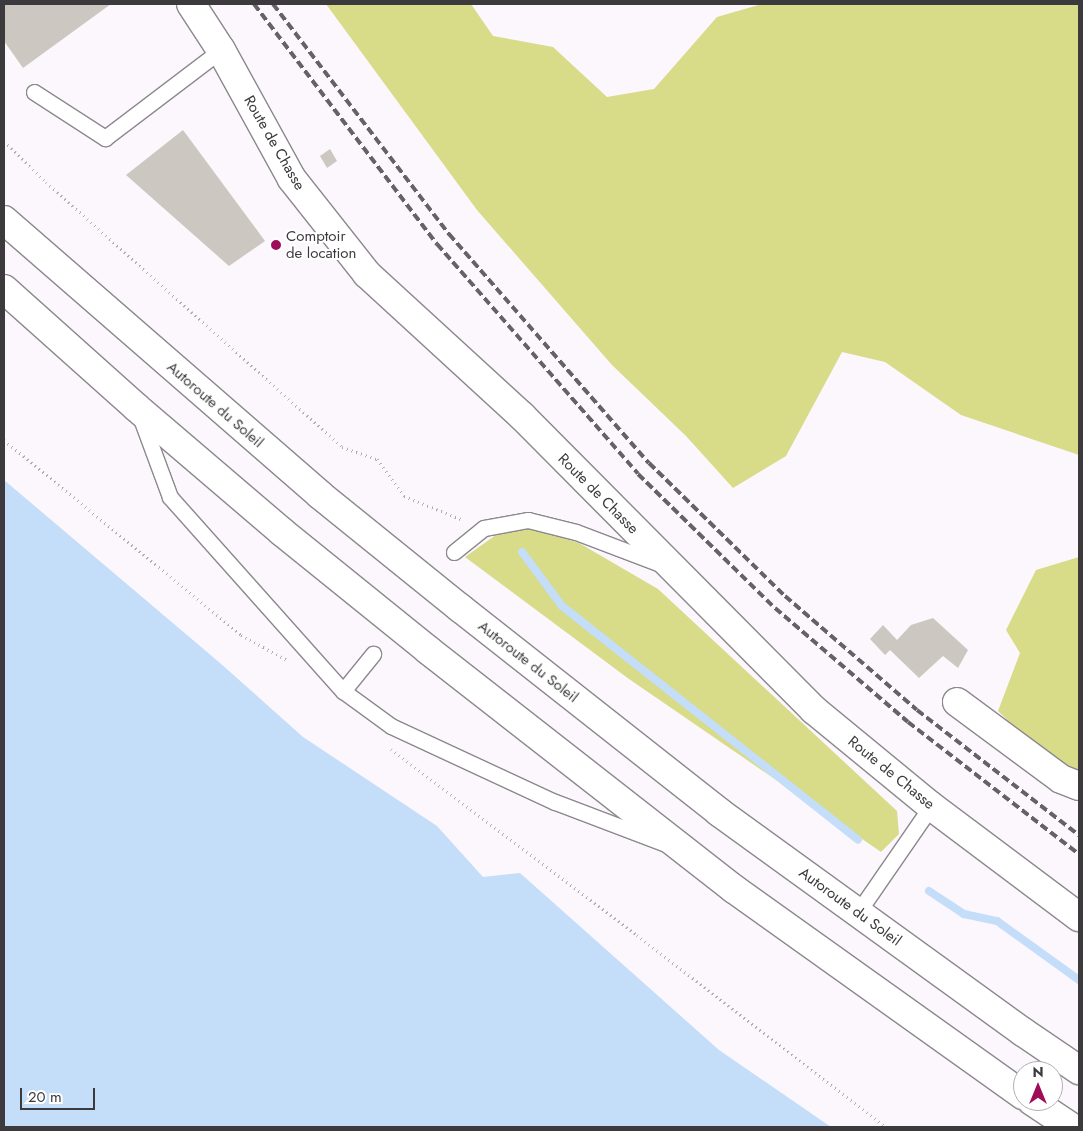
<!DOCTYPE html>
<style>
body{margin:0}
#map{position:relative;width:1083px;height:1131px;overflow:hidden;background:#fcf6fd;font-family:Jost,sans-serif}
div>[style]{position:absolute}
.green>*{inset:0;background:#d8db88}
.water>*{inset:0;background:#c4ddf9}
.stream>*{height:8px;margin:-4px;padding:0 4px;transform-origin:4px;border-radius:4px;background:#c4ddf9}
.building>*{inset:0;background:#ccc8c1}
.path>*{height:3px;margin-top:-1.5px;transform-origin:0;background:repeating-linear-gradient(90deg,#b1acb2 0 1px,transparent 0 5px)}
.roads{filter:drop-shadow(1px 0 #8c888d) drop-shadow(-1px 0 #8c888d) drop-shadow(0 1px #8c888d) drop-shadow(0 -1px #8c888d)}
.service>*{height:15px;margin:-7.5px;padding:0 7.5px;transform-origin:7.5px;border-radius:7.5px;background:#fff}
.minor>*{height:28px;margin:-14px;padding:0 14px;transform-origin:14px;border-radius:14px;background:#fff}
.secondary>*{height:28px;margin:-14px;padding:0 14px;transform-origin:14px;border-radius:14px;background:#fff}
.motorway>*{height:28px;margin:-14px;padding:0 14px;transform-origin:14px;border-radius:14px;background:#fff}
.rail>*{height:4px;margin-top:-2px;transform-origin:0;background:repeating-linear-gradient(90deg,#646265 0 8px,transparent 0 12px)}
.dots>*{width:14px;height:14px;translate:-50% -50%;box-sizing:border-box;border:2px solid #fff;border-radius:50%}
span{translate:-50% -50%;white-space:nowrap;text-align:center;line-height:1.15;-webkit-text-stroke:4px #fff;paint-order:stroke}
.street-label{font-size:15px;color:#3c3a3d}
.poi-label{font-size:15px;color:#3c3a3d}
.left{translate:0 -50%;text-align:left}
.frame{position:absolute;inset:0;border:5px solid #3c3a3d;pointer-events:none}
.north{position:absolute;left:1013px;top:1061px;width:50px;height:50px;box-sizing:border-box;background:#fff;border:1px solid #b1b0b1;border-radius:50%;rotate:0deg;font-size:14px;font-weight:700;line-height:20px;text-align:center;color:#3c3a3d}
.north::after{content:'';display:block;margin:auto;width:18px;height:22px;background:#9e0d58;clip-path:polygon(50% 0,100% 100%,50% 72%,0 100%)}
.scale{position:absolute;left:20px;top:1088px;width:75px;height:22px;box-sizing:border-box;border:2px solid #3c3a3d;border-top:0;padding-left:6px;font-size:15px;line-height:18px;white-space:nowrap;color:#3c3a3d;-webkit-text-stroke:4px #fff;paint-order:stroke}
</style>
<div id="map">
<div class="green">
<i style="clip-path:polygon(326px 4px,471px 4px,493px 36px,553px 47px,607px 97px,654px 89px,717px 17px,762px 4px,1079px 4px,1079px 455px,961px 415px,885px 362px,842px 352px,786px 456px,733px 488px,686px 436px,612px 365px,477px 210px)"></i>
<i style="clip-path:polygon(533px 528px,579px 543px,658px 589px,897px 811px,899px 834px,881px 852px,629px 679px,465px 557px,500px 532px)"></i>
<i style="clip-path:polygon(1079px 557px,1079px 774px,1044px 756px,998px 711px,1020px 653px,1006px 630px,1036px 570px)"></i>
</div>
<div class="water">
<i style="clip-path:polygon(4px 480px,220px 663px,303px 737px,437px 826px,483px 877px,520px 873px,719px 1050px,831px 1127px,4px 1127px)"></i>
</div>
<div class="stream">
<i style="left:522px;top:552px;width:67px;rotate:53.5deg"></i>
<i style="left:562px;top:606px;width:377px;rotate:38.3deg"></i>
<i style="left:929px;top:891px;width:42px;rotate:33.3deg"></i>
<i style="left:964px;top:914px;width:34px;rotate:12deg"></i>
<i style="left:997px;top:921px;width:101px;rotate:35.7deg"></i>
</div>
<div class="building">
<i style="clip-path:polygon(4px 4px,111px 4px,23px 68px,4px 41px)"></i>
<i style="clip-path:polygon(183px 130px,265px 241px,229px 266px,126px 175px)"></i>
<i style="clip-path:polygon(330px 149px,337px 161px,327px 168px,320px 156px)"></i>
<i style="clip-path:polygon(933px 618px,968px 650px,958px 668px,943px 656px,919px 678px,890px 650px,885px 655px,870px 639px,883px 625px,897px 640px,911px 625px)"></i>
</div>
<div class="path">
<i style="left:4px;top:141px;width:59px;rotate:44.3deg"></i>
<i style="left:46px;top:182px;width:397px;rotate:41.8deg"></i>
<i style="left:342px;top:447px;width:37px;rotate:19deg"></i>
<i style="left:377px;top:459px;width:46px;rotate:53.9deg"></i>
<i style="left:404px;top:496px;width:64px;rotate:22.1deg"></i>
<i style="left:4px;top:440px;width:307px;rotate:39.4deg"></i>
<i style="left:241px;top:635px;width:52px;rotate:28.5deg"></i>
<i style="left:391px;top:749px;width:308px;rotate:37.1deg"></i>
<i style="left:637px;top:935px;width:314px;rotate:37.7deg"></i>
</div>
<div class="roads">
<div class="service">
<i style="left:34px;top:92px;width:85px;rotate:32.9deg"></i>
<i style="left:105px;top:138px;width:146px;rotate:-37.2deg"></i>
<i style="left:140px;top:416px;width:86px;rotate:69.7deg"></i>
<i style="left:170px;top:497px;width:260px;rotate:48.3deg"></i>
<i style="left:343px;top:691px;width:59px;rotate:36.1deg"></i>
<i style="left:391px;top:726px;width:181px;rotate:24.9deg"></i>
<i style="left:555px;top:802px;width:116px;rotate:20.8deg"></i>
<i style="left:454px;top:552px;width:38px;rotate:-39deg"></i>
<i style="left:484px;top:528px;width:45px;rotate:-10.3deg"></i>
<i style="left:528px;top:520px;width:49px;rotate:14deg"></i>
<i style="left:576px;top:532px;width:93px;rotate:20.8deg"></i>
<i style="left:343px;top:691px;width:48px;rotate:-51deg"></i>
<i style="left:858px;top:912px;width:129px;rotate:-55.4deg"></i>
</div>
<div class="minor">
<i style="left:957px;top:702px;width:129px;rotate:36.5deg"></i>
<i style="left:1061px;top:779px;width:19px;rotate:21deg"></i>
</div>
<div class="secondary">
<i style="left:191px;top:4px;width:55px;rotate:56.9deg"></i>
<i style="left:221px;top:50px;width:147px;rotate:61.2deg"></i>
<i style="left:292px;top:179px;width:121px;rotate:51.7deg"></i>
<i style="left:367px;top:274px;width:210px;rotate:42.5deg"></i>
<i style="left:522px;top:416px;width:414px;rotate:45.2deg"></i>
<i style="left:814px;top:710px;width:151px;rotate:39.4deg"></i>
<i style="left:931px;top:806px;width:185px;rotate:36.9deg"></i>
</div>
<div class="motorway">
<i style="left:4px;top:220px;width:419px;rotate:41deg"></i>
<i style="left:320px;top:495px;width:180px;rotate:38.9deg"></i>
<i style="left:460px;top:608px;width:330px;rotate:38.2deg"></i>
<i style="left:719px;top:812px;width:375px;rotate:35.9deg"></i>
<i style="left:1023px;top:1032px;width:68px;rotate:34.2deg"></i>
<i style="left:4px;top:289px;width:178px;rotate:41.8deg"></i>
<i style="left:137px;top:408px;width:191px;rotate:40.5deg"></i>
<i style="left:282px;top:532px;width:188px;rotate:38.9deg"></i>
<i style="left:428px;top:650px;width:388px;rotate:38deg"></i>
<i style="left:734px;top:889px;width:355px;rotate:35.5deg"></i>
<i style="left:1032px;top:1101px;width:47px;rotate:33.7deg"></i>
</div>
</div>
<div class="rail">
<i style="left:254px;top:4px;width:302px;rotate:52.7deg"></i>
<i style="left:437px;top:244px;width:305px;rotate:48.8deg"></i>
<i style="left:638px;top:474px;width:192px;rotate:44.4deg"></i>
<i style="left:775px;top:608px;width:175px;rotate:40.6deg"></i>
<i style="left:908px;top:722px;width:216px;rotate:37.7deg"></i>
<i style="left:273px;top:4px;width:290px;rotate:52.6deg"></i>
<i style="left:449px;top:234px;width:304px;rotate:48.9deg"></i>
<i style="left:649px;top:463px;width:190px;rotate:44.4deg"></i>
<i style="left:785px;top:596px;width:174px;rotate:40.8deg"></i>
<i style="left:917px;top:710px;width:205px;rotate:37.7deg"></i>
</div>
<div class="dots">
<i style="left:276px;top:245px;background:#9e0d58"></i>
</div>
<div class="street-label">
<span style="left:274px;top:143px;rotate:60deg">Route de Chasse</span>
<span style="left:215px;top:405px;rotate:41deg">Autoroute du Soleil</span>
<span style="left:598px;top:494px;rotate:45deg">Route de Chasse</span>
<span style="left:528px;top:662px;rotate:38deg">Autoroute du Soleil</span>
<span style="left:891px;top:773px;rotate:39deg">Route de Chasse</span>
<span style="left:850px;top:907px;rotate:36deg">Autoroute du Soleil</span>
</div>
<div class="poi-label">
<span class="left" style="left:286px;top:245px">Comptoir<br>de location</span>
</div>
<div class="frame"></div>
<div class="north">N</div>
<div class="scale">20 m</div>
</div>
